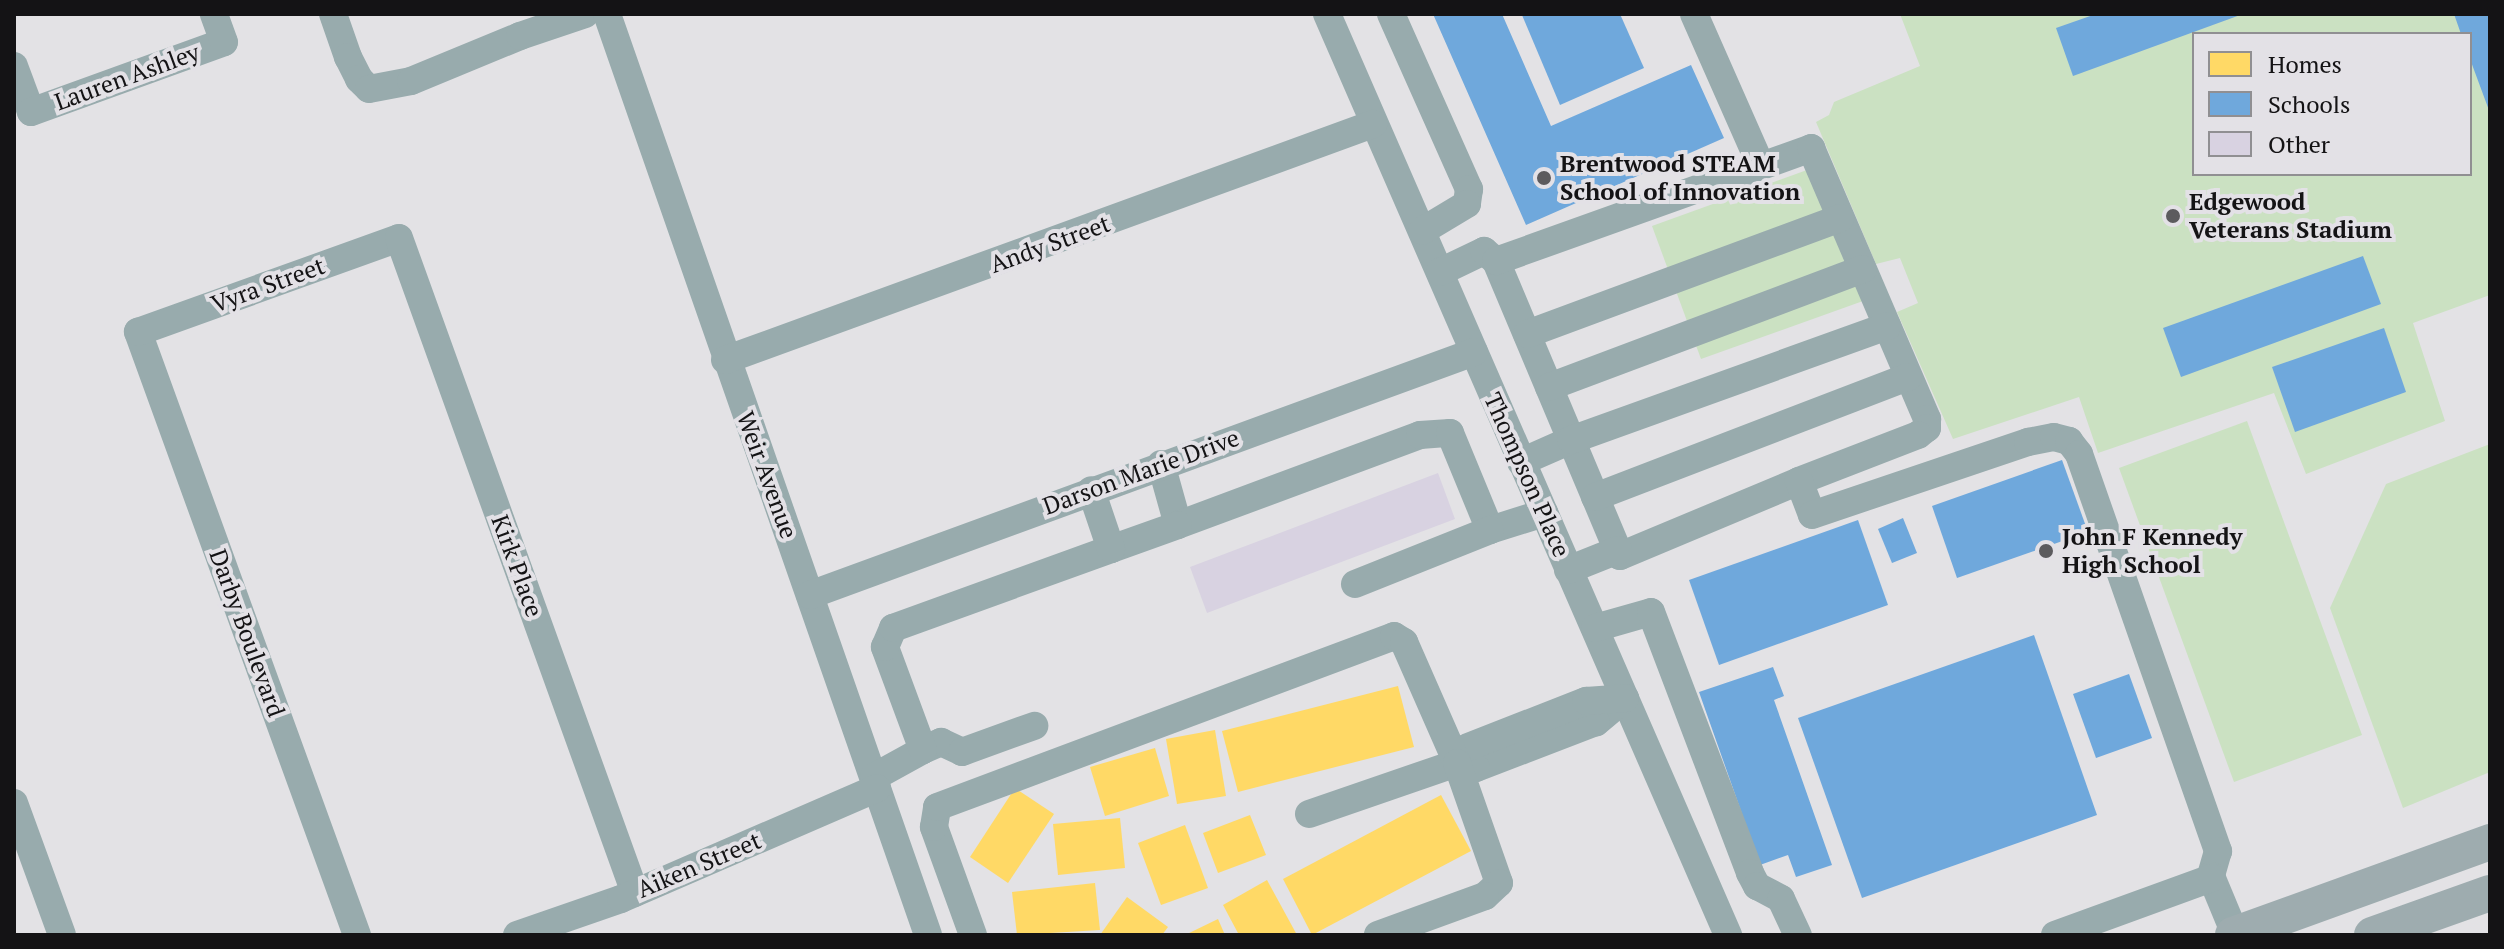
<!DOCTYPE html>
<style>
body{margin:0}
#map{position:relative;width:2504px;height:949px;overflow:hidden;background:#e3e2e5;font-family:"PT Serif",serif}
div>[style]{position:absolute}
.green>*{inset:0;background:#cbe1c2}
.homes>*{inset:0;background:#ffd966}
.schools>*{inset:0;background:#6fa8dc}
.building>*{inset:0;background:#d8d2e1}
.minor>*{height:28px;margin:-14px;padding:0 14px;transform-origin:14px;border-radius:14px;background:#98abad}
.major>*{height:36px;margin:-18px;padding:0 18px;transform-origin:18px;border-radius:18px;background:#9eacaf}
.dots>*{width:22px;height:22px;translate:-50% -50%;box-sizing:border-box;border:4px solid #e3e1e6;border-radius:50%}
span{translate:-50% -50%;white-space:nowrap;text-align:center;line-height:1.15;-webkit-text-stroke:8px #e3e1e6;paint-order:stroke}
.street-label{font-size:24px;color:#141315}
.poi-label{font-size:24px;color:#141315;font-weight:700}
.left{translate:0 -50%;text-align:left}
.frame{position:absolute;inset:0;border:16px solid #141315;pointer-events:none}
.legend{position:absolute;left:2192px;top:32px;width:280px;height:144px;box-sizing:border-box;background:#e3e1e6;border:2px solid #908f92;margin:0;padding:10px 14px;list-style:none;font-size:24px;color:#141315}
.legend li{display:flex;align-items:center;gap:16px;height:40px}
.legend b{width:40px;border:2px solid #908f92}
</style>
<div id="map">
<div class="green">
<i style="clip-path:polygon(evenodd,1900px 14px,2490px 14px,2490px 295px,2413px 323px,2445px 421px,2306px 474px,2274px 393px,2098px 453px,2079px 397px,1953px 439px,1897px 312px,1918px 303px,1900px 258px,1876px 264px,1816px 122px,1829px 115px,1834px 102px,1920px 66px,1900px 14px,2194px 34px,2470px 34px,2470px 174px,2194px 174px,2194px 34px)"></i>
<i style="clip-path:polygon(1829px 162px,1877px 296px,1701px 359px,1652px 226px)"></i>
<i style="clip-path:polygon(2247px 421px,2362px 735px,2234px 782px,2119px 468px)"></i>
<i style="clip-path:polygon(2490px 444px,2490px 772px,2403px 808px,2330px 608px,2386px 484px)"></i>
</div>
<div class="homes">
<i style="clip-path:polygon(1398px 686px,1414px 747px,1238px 792px,1222px 731px)"></i>
<i style="clip-path:polygon(1215px 730px,1226px 796px,1177px 804px,1166px 739px)"></i>
<i style="clip-path:polygon(1155px 748px,1169px 796px,1105px 816px,1090px 767px)"></i>
<i style="clip-path:polygon(1015px 788px,1054px 814px,1008px 883px,970px 857px)"></i>
<i style="clip-path:polygon(1441px 795px,1471px 851px,1312px 935px,1283px 879px)"></i>
<i style="clip-path:polygon(1250px 815px,1266px 855px,1218px 873px,1203px 833px)"></i>
<i style="clip-path:polygon(1120px 818px,1125px 868px,1058px 875px,1053px 824px)"></i>
<i style="clip-path:polygon(1185px 825px,1208px 888px,1161px 905px,1138px 843px)"></i>
<i style="clip-path:polygon(1267px 880px,1297px 935px,1239px 935px,1223px 905px)"></i>
<i style="clip-path:polygon(1095px 883px,1100px 930px,1017px 935px,1012px 892px)"></i>
<i style="clip-path:polygon(1127px 897px,1168px 927px,1162px 935px,1100px 935px)"></i>
<i style="clip-path:polygon(1218px 919px,1225px 935px,1185px 935px)"></i>
</div>
<div class="schools">
<i style="clip-path:polygon(1433px 14px,1502px 14px,1551px 126px,1691px 65px,1724px 138px,1526px 225px)"></i>
<i style="clip-path:polygon(1620px 14px,1644px 68px,1560px 105px,1522px 15px)"></i>
<i style="clip-path:polygon(2096px 14px,2243px 14px,2073px 76px,2056px 28px)"></i>
<i style="clip-path:polygon(2454px 14px,2490px 14px,2490px 113px,2470px 59px,2470px 34px,2461px 34px)"></i>
<i style="clip-path:polygon(2363px 256px,2381px 304px,2181px 377px,2163px 328px)"></i>
<i style="clip-path:polygon(2384px 328px,2406px 392px,2295px 432px,2272px 367px)"></i>
<i style="clip-path:polygon(2062px 460px,2088px 532px,1957px 578px,1932px 506px)"></i>
<i style="clip-path:polygon(1903px 518px,1917px 553px,1892px 563px,1878px 529px)"></i>
<i style="clip-path:polygon(1858px 520px,1888px 605px,1719px 665px,1689px 580px)"></i>
<i style="clip-path:polygon(2034px 635px,2097px 815px,1862px 898px,1798px 718px)"></i>
<i style="clip-path:polygon(1773px 667px,1784px 696px,1774px 700px,1832px 865px,1796px 877px,1788px 855px,1760px 865px,1699px 692px)"></i>
<i style="clip-path:polygon(2129px 674px,2152px 738px,2096px 758px,2073px 694px)"></i>
</div>
<div class="building">
<i style="clip-path:polygon(1438px 473px,1455px 519px,1207px 613px,1190px 567px)"></i>
</div>
<div class="minor">
<i style="left:333px;top:14px;width:46px;rotate:70.8deg"></i>
<i style="left:348px;top:57px;width:25px;rotate:63deg"></i>
<i style="left:359px;top:79px;width:14px;rotate:45deg"></i>
<i style="left:369px;top:89px;width:43px;rotate:-10.8deg"></i>
<i style="left:411px;top:81px;width:118px;rotate:-22.4deg"></i>
<i style="left:520px;top:36px;width:69px;rotate:-18.7deg"></i>
<i style="left:607px;top:14px;width:975px;rotate:70.78deg"></i>
<i style="left:1327px;top:14px;width:1005px;rotate:66.47deg"></i>
<i style="left:1391px;top:14px;width:192px;rotate:66deg"></i>
<i style="left:1469px;top:189px;width:15px;rotate:98deg"></i>
<i style="left:1467px;top:204px;width:52px;rotate:149deg"></i>
<i style="left:1694px;top:14px;width:166px;rotate:66.2deg"></i>
<i style="left:14px;top:66px;width:49px;rotate:69.7deg"></i>
<i style="left:31px;top:112px;width:205px;rotate:-19.9deg"></i>
<i style="left:224px;top:42px;width:30px;rotate:-110deg"></i>
<i style="left:1496px;top:261px;width:320px;rotate:67.2deg"></i>
<i style="left:1620px;top:556px;width:194px;rotate:-22.7deg"></i>
<i style="left:1440px;top:272px;width:49px;rotate:-25.5deg"></i>
<i style="left:1484px;top:251px;width:16px;rotate:40deg"></i>
<i style="left:1496px;top:261px;width:335px;rotate:-19.7deg"></i>
<i style="left:1811px;top:148px;width:295px;rotate:66.8deg"></i>
<i style="left:1927px;top:419px;width:9px;rotate:90deg"></i>
<i style="left:1927px;top:428px;width:11px;rotate:142deg"></i>
<i style="left:1918px;top:435px;width:128px;rotate:158.9deg"></i>
<i style="left:1799px;top:481px;width:36px;rotate:69deg"></i>
<i style="left:1812px;top:515px;width:228px;rotate:-18.7deg"></i>
<i style="left:2028px;top:442px;width:26px;rotate:-11deg"></i>
<i style="left:2054px;top:437px;width:16px;rotate:15deg"></i>
<i style="left:2069px;top:441px;width:16px;rotate:52deg"></i>
<i style="left:2079px;top:454px;width:421px;rotate:70.7deg"></i>
<i style="left:2218px;top:851px;width:26px;rotate:106deg"></i>
<i style="left:2211px;top:876px;width:63px;rotate:67.5deg"></i>
<i style="left:1527px;top:334px;width:334px;rotate:-20.3deg"></i>
<i style="left:725px;top:360px;width:690px;rotate:-20.01deg"></i>
<i style="left:1549px;top:387px;width:335px;rotate:-20.6deg"></i>
<i style="left:1521px;top:462px;width:55px;rotate:-23.7deg"></i>
<i style="left:1571px;top:440px;width:336px;rotate:-19.8deg"></i>
<i style="left:1161px;top:464px;width:63px;rotate:74.4deg"></i>
<i style="left:1178px;top:525px;width:258px;rotate:-20.4deg"></i>
<i style="left:1420px;top:435px;width:30px;rotate:-4deg"></i>
<i style="left:1450px;top:433px;width:105px;rotate:67.6deg"></i>
<i style="left:1490px;top:530px;width:57px;rotate:-17.5deg"></i>
<i style="left:1595px;top:497px;width:335px;rotate:-21deg"></i>
<i style="left:1111px;top:549px;width:71px;rotate:-19.7deg"></i>
<i style="left:1568px;top:570px;width:54px;rotate:-21.8deg"></i>
<i style="left:1355px;top:584px;width:145px;rotate:-21.8deg"></i>
<i style="left:810px;top:595px;width:707px;rotate:-20.1deg"></i>
<i style="left:1595px;top:628px;width:58px;rotate:-15.9deg"></i>
<i style="left:1651px;top:612px;width:279px;rotate:69.2deg"></i>
<i style="left:1750px;top:873px;width:15px;rotate:62deg"></i>
<i style="left:1757px;top:886px;width:27px;rotate:28deg"></i>
<i style="left:1781px;top:899px;width:40px;rotate:65deg"></i>
<i style="left:1625px;top:698px;width:38px;rotate:140deg"></i>
<i style="left:1596px;top:722px;width:129px;rotate:159deg"></i>
<i style="left:1476px;top:768px;width:20px;rotate:-165deg"></i>
<i style="left:1457px;top:763px;width:19px;rotate:-55deg"></i>
<i style="left:1468px;top:747px;width:127px;rotate:-21.3deg"></i>
<i style="left:1586px;top:701px;width:39px;rotate:-4deg"></i>
<i style="left:923px;top:750px;width:20px;rotate:-24deg"></i>
<i style="left:941px;top:742px;width:23px;rotate:25deg"></i>
<i style="left:962px;top:752px;width:77px;rotate:-19.9deg"></i>
<i style="left:874px;top:777px;width:56px;rotate:-28.9deg"></i>
<i style="left:923px;top:750px;width:110px;rotate:-110.3deg"></i>
<i style="left:885px;top:647px;width:21px;rotate:-67deg"></i>
<i style="left:893px;top:628px;width:232px;rotate:-19.9deg"></i>
<i style="left:1111px;top:549px;width:62px;rotate:-108.7deg"></i>
<i style="left:14px;top:803px;width:140px;rotate:70deg"></i>
<i style="left:1309px;top:814px;width:157px;rotate:-19deg"></i>
<i style="left:357px;top:935px;width:642px;rotate:-109.96deg"></i>
<i style="left:138px;top:332px;width:277px;rotate:-19.8deg"></i>
<i style="left:399px;top:238px;width:696px;rotate:70.19deg"></i>
<i style="left:517px;top:935px;width:110px;rotate:-19.1deg"></i>
<i style="left:621px;top:899px;width:279px;rotate:-23.4deg"></i>
<i style="left:973px;top:935px;width:115px;rotate:-109.9deg"></i>
<i style="left:934px;top:827px;width:20px;rotate:-81deg"></i>
<i style="left:937px;top:807px;width:488px;rotate:-20.5deg"></i>
<i style="left:1394px;top:636px;width:12px;rotate:31deg"></i>
<i style="left:1404px;top:642px;width:132px;rotate:66.3deg"></i>
<i style="left:1457px;top:763px;width:127px;rotate:70.7deg"></i>
<i style="left:1499px;top:883px;width:19px;rotate:137deg"></i>
<i style="left:1485px;top:896px;width:114px;rotate:160deg"></i>
<i style="left:2055px;top:935px;width:167px;rotate:-20deg"></i>
</div>
<div class="major">
<i style="left:2233px;top:935px;width:273px;rotate:-19.9deg"></i>
<i style="left:2372px;top:935px;width:125px;rotate:-19.6deg"></i>
</div>
<div class="dots">
<i style="left:1544px;top:178px;background:#5c5b5e"></i>
<i style="left:2173px;top:216px;background:#5c5b5e"></i>
<i style="left:2046px;top:551px;background:#5c5b5e"></i>
</div>
<div class="street-label">
<span style="left:127px;top:77px;rotate:-20deg">Lauren Ashley</span>
<span style="left:1050px;top:244px;rotate:-20deg">Andy Street</span>
<span style="left:268px;top:285px;rotate:-20deg">Vyra Street</span>
<span style="left:1141px;top:472px;rotate:-20deg">Darson Marie Drive</span>
<span style="left:767px;top:475px;rotate:70deg">Weir Avenue</span>
<span style="left:1527px;top:475px;rotate:66deg">Thompson Place</span>
<span style="left:517px;top:566px;rotate:70deg">Kirk Place</span>
<span style="left:247px;top:633px;rotate:70deg">Darby Boulevard</span>
<span style="left:699px;top:865px;rotate:-23deg">Aiken Street</span>
</div>
<div class="poi-label">
<span class="left" style="left:1560px;top:178px">Brentwood STEAM<br>School of Innovation</span>
<span class="left" style="left:2189px;top:216px">Edgewood<br>Veterans Stadium</span>
<span class="left" style="left:2062px;top:551px">John F Kennedy<br>High School</span>
</div>
<div class="frame"></div>
<ul class="legend">
<li><b style="height:22px;background:#ffd966"></b>Homes</li>
<li><b style="height:22px;background:#6fa8dc"></b>Schools</li>
<li><b style="height:22px;background:#d8d2e1"></b>Other</li>
</ul>
</div>
